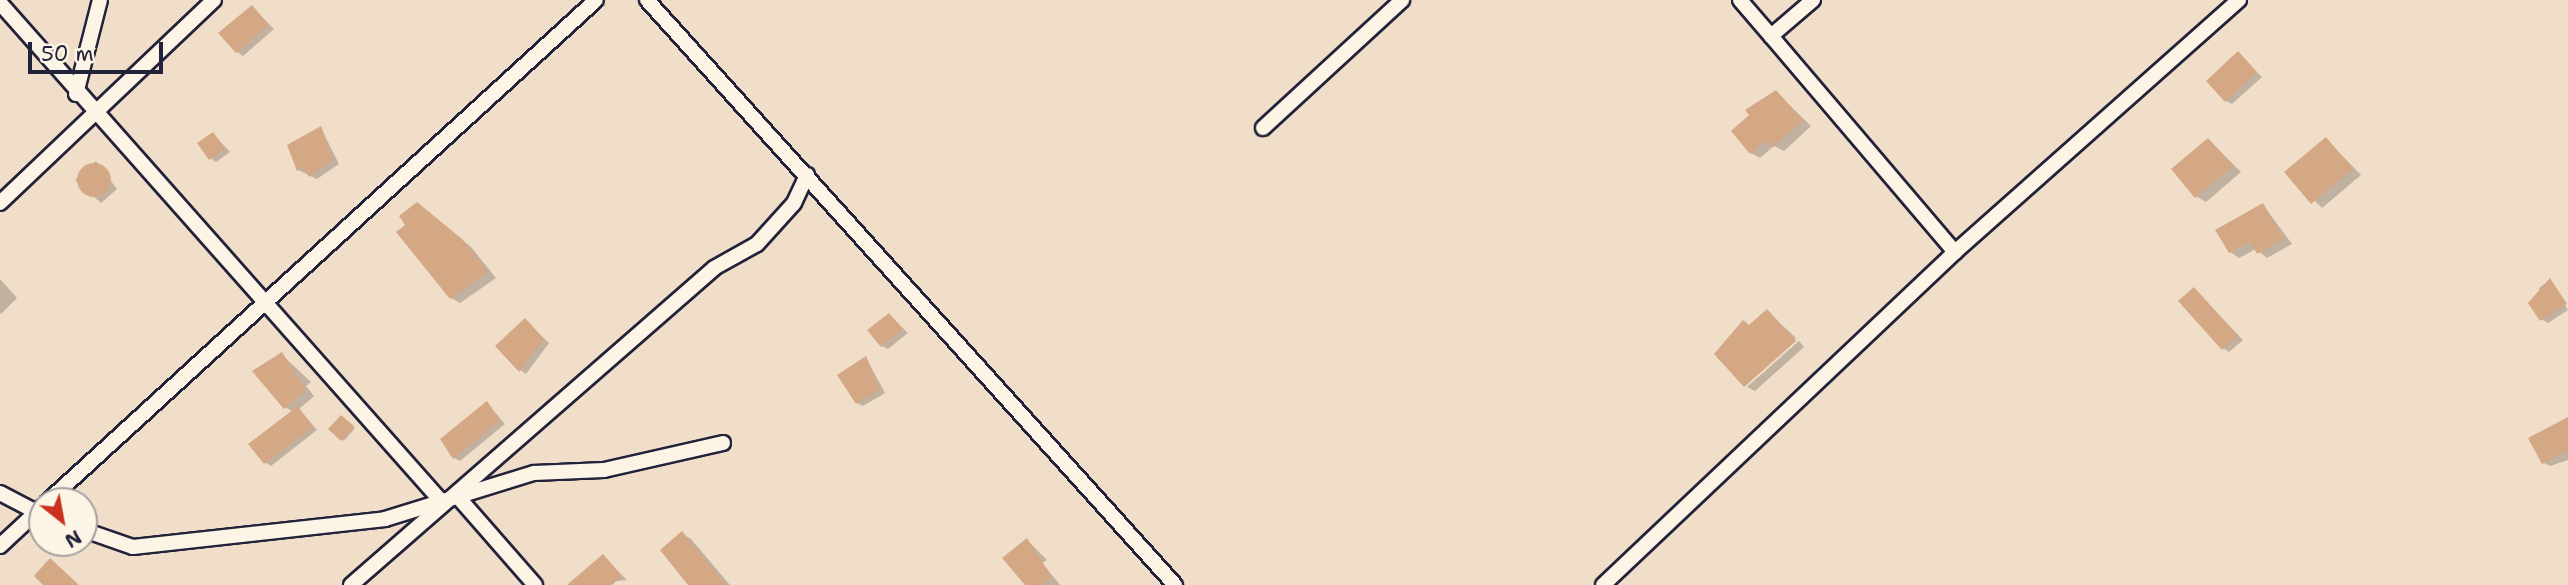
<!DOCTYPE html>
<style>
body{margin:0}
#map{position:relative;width:2568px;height:585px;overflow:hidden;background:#f0dec8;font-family:"Shantell Sans",sans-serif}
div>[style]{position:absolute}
.shadow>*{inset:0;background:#0003}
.building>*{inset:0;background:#d4a885}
.round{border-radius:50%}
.roads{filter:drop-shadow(2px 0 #22223b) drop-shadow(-2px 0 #22223b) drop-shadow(0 2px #22223b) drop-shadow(0 -2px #22223b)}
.street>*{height:14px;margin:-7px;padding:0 7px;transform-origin:7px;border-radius:7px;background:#fcf5e5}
span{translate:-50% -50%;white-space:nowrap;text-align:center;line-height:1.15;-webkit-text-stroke:5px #fcf5e5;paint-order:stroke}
.north{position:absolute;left:28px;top:487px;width:70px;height:70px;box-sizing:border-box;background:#fcf5e5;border:2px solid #a5a1a1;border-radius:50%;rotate:149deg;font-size:19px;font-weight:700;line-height:28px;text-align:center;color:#22223b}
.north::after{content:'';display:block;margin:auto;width:24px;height:32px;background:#c8321e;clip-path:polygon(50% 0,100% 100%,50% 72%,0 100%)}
.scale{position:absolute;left:28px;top:42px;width:135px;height:32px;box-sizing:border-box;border:4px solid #22223b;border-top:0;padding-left:9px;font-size:21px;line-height:24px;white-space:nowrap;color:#22223b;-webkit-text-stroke:5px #fcf5e5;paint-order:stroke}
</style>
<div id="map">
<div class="shadow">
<i style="clip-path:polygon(252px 7px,274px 29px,243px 56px,237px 52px)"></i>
<i style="clip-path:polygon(2238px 54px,2262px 77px,2232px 104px,2226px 101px)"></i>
<i style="clip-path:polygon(1776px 92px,1811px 126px,1784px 151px,1774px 146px,1760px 158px,1751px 153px)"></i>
<i style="clip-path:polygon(321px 128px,339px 164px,317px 179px,298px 170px)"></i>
<i style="clip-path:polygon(213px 134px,230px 152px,216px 162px,210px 158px)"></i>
<i style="clip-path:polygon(2326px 139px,2361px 175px,2322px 208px,2287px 173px)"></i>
<i style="clip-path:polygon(2209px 140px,2241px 172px,2206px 202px,2196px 196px)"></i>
<i style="clip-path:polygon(96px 161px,117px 189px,101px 203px,75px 180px)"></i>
<i style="clip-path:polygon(418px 204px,471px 247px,496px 278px,460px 303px,451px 298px)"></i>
<i style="clip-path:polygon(2263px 205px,2292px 244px,2267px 258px,2256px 249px,2239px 258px,2230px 252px)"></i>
<i style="clip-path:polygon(0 279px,17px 298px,1px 314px,0 313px)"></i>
<i style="clip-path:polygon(2550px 280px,2568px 310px,2548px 323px,2541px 319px,2539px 288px)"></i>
<i style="clip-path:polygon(2194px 289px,2243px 340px,2229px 352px,2223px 348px)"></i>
<i style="clip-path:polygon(1767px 311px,1796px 338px,1745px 386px,1717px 354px)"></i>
<i style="clip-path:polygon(889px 315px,908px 333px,888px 349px,882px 346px)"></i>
<i style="clip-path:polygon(525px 320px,549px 343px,526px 374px,520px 370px)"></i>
<i style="clip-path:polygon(1799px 341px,1804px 347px,1755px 391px,1747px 387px)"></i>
<i style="clip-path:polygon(282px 355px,311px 382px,306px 386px,314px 396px,299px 409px,317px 430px,271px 466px,265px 462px,293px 412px,285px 407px)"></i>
<i style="clip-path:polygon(866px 358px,885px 393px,863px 406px,857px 403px)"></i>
<i style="clip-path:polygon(487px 403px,505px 424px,460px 461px,454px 458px)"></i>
<i style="clip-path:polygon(344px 418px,355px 428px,344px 441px,342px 439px)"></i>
<i style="clip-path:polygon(2568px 423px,2568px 460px,2550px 466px,2544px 463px)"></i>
<i style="clip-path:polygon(682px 534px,691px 539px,730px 585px,690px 585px)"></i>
<i style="clip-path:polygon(1027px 540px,1047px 560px,1042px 563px,1060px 585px,1029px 585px)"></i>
<i style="clip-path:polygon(603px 557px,627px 580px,581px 585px)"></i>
</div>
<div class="building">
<i style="clip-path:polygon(252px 5px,269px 25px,236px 53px,218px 33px)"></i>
<i style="clip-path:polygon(2238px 51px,2257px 72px,2225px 102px,2206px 81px)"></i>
<i style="clip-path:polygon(1776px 90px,1803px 120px,1773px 147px,1766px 140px,1750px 154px,1731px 131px,1749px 115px,1745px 110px)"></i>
<i style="clip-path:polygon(321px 126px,333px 160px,309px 177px,303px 167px,297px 171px,287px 145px)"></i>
<i style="clip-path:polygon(213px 132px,225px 148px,209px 160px,197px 143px)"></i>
<i style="clip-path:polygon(2326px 137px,2353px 169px,2311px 204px,2284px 172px)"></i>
<i style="clip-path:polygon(2208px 138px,2233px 166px,2195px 198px,2171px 169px)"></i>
<i class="round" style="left:77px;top:163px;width:34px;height:34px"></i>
<i style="clip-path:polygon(417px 202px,462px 239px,488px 272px,450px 299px,396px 232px,405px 225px,399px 216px)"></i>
<i style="clip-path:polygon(2263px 203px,2284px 239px,2257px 254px,2250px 242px,2229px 253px,2215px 230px)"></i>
<i style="clip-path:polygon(2550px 278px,2567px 304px,2540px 321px,2528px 303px)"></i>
<i style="clip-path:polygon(2194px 287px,2238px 336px,2222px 350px,2178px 301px)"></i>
<i style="clip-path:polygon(1767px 309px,1796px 341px,1744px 387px,1714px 354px,1743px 320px,1749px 325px)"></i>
<i style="clip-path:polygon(889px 313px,903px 329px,881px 347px,867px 330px)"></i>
<i style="clip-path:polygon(525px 318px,544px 339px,519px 372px,495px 346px)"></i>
<i style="clip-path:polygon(282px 352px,306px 390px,284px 409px,252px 371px)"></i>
<i style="clip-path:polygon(866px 356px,880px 389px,856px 404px,837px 375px)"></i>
<i style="clip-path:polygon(487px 401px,500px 420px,453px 459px,440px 439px)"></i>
<i style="clip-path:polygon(298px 406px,313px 427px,264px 464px,248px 444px)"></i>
<i style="clip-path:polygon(341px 415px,354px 426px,341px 441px,328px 429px)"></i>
<i style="clip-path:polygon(2568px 417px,2568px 450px,2542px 464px,2528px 438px)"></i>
<i style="clip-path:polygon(682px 531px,726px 585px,688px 585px,660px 550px)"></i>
<i style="clip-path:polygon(1027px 538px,1052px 577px,1042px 585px,1025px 585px,1002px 558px)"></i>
<i style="clip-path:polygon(603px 554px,622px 576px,612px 585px,567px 585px)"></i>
<i style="clip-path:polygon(50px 558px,79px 585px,43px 585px,34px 576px)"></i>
</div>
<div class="roads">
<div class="street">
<i style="left:647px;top:0;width:788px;rotate:47.93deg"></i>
<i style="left:1740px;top:0;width:48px;rotate:49.3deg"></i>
<i style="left:1813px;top:0;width:55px;rotate:139.4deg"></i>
<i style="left:1771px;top:36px;width:284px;rotate:49.6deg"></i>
<i style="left:1955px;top:252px;width:380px;rotate:-41.6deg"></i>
<i style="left:0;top:3px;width:667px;rotate:48.47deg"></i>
<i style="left:76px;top:94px;width:97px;rotate:-75.7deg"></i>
<i style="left:1263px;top:128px;width:189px;rotate:-42.6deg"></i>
<i style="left:0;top:203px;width:295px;rotate:-43.5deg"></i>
<i style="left:0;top:493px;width:47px;rotate:27.6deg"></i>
<i style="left:458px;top:497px;width:117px;rotate:48.8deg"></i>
<i style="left:48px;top:501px;width:742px;rotate:-42.43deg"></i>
<i style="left:84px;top:530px;width:52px;rotate:19.1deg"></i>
<i style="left:133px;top:547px;width:254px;rotate:-6.3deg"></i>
<i style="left:385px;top:519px;width:156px;rotate:-17.2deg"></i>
<i style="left:534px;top:473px;width:70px;rotate:-2.5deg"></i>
<i style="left:604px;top:470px;width:122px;rotate:-12.8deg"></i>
<i style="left:0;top:546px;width:57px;rotate:-42.9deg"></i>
<i style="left:351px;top:585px;width:482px;rotate:-41.1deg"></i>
<i style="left:714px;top:268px;width:49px;rotate:-29.2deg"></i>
<i style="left:757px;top:244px;width:55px;rotate:-47.9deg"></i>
<i style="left:794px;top:203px;width:31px;rotate:-65deg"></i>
<i style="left:1603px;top:585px;width:485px;rotate:-43.4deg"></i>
</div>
</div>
<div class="north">N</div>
<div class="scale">50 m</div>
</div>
